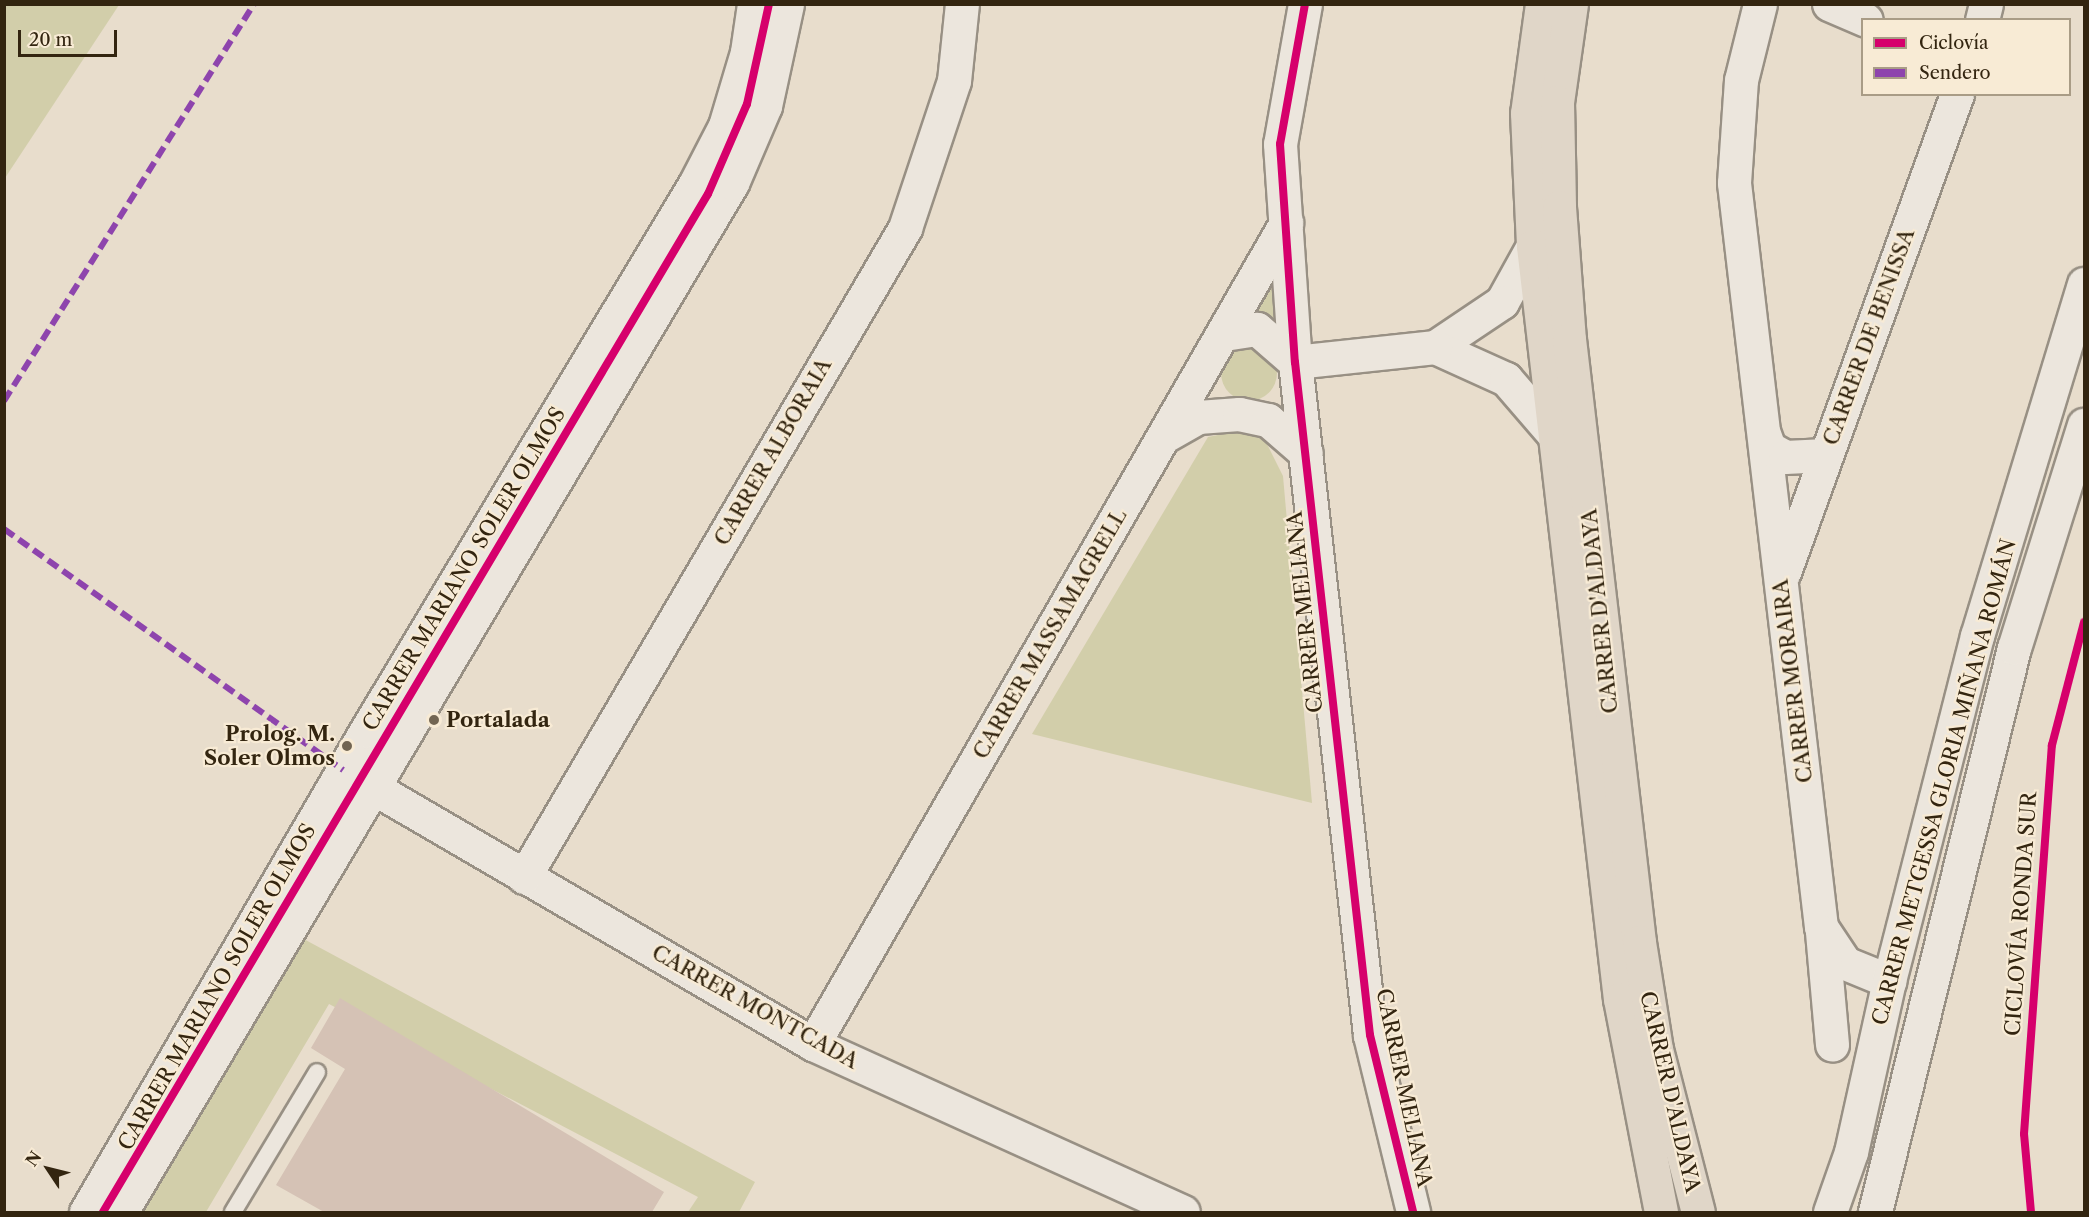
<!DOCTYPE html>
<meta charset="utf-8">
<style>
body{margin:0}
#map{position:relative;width:2089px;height:1217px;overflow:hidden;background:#e8ddcc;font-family:"Libre Caslon Text",serif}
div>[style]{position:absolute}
.green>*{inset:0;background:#d2ceaa}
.round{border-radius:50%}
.building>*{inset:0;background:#d5c2b5}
.roads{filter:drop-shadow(2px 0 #989084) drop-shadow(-2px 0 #989084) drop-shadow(0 2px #989084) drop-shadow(0 -2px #989084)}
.lane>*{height:16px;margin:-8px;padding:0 8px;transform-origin:8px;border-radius:8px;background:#ece6dd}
.street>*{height:33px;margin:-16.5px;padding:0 16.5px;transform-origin:16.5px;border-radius:16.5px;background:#ece6dd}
.secondary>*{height:33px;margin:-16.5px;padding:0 16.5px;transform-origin:16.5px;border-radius:16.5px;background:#ece6dd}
.primary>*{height:33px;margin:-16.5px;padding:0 16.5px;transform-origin:16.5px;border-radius:16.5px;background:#e0d6c8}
.quiet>*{height:6px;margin-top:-3px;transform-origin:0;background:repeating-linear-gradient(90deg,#8e44ad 0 12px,transparent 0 18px)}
.cycleway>*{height:8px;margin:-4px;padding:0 4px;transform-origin:4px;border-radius:4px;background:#d6006c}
.dots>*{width:16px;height:16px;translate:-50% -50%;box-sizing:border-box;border:3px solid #f8ebd5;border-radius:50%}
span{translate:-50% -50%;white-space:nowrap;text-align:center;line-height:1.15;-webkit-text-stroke:4.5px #f8ebd5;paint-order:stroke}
.street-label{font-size:21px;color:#332510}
.poi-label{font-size:21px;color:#332510;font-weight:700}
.left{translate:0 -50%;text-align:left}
.right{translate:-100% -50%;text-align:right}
.frame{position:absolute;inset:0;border:6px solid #332510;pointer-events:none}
.legend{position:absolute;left:1861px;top:18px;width:210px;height:78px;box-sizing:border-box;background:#f8ebd5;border:2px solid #a99c86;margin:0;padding:8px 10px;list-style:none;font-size:18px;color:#332510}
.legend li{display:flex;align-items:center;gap:12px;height:30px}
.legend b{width:30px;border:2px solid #a99c86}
.north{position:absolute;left:18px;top:1139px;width:60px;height:60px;-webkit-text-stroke:4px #f8ebd5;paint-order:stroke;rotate:305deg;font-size:16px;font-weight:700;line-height:24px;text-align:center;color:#332510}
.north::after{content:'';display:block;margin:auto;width:21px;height:27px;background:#332510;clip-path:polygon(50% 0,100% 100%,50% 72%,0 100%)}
.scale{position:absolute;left:18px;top:30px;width:99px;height:27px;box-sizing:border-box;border:3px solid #332510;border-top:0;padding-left:8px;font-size:18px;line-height:21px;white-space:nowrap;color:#332510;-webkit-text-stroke:4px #f8ebd5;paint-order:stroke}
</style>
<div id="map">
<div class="green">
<i style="clip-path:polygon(5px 4px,119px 5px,5px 178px,4px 5px)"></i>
<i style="clip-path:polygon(1271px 272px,1275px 323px,1243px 317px)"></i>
<i class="round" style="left:1221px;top:345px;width:56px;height:56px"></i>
<i style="clip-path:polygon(1238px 431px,1265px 440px,1283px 476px,1312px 803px,1032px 734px,1208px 437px)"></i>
<i style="clip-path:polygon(300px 937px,755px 1182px,739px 1212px,688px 1212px,698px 1197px,329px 1004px,206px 1212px,134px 1212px)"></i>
</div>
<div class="building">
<i style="clip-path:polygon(340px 998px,664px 1192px,652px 1212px,324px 1212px,276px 1185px,345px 1069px,311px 1048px)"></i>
</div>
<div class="roads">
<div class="lane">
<i style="left:233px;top:1212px;width:163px;rotate:-59deg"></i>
</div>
<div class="street">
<i style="left:1305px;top:4px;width:142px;rotate:100.1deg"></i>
<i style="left:1280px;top:144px;width:219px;rotate:86.1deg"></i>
<i style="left:1295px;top:362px;width:677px;rotate:83.64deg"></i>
<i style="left:1370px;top:1035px;width:182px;rotate:76.3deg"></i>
<i style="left:1760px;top:4px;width:78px;rotate:104deg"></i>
<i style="left:1741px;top:80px;width:103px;rotate:93.9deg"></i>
<i style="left:1734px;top:183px;width:749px;rotate:83.33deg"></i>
<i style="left:1821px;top:927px;width:43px;rotate:56.3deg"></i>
<i style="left:1845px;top:963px;width:48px;rotate:22.2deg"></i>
<i style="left:1829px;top:4px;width:40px;rotate:23.4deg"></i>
<i style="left:1982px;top:20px;width:16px;rotate:-76deg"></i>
<i style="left:1533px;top:246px;width:64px;rotate:119deg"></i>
<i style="left:1502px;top:302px;width:81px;rotate:146.1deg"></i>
<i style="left:1435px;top:347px;width:78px;rotate:24.3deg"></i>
<i style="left:1506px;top:379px;width:75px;rotate:49.3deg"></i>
<i style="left:1224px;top:334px;width:33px;rotate:-9deg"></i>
<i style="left:1257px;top:329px;width:50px;rotate:41deg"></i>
<i style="left:1295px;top:362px;width:141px;rotate:-6.1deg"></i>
<i style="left:1764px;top:434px;width:15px;rotate:70deg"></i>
<i style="left:1769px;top:448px;width:18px;rotate:29deg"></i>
<i style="left:1785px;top:457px;width:41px;rotate:-2.8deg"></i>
<i style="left:1163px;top:437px;width:40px;rotate:-29.7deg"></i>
<i style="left:1198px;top:417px;width:41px;rotate:-4.2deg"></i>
<i style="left:1239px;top:414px;width:30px;rotate:12deg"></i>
<i style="left:1268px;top:420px;width:50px;rotate:41deg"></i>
<i style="left:1784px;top:572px;width:508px;rotate:-70.1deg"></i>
<i style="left:343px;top:770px;width:544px;rotate:30.24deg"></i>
<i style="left:813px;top:1044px;width:406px;rotate:24.4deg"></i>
<i style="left:524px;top:877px;width:753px;rotate:-59.58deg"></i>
<i style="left:905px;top:228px;width:155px;rotate:-71.6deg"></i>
<i style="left:954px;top:81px;width:77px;rotate:-84.1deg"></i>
<i style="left:1822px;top:932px;width:113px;rotate:84.9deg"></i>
<i style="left:813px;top:1044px;width:948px;rotate:-60.05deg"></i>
</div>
<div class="secondary">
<i style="left:86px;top:1212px;width:557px;rotate:-59.8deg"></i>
<i style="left:366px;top:731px;width:638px;rotate:-58.97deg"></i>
<i style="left:695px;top:184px;width:65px;rotate:-62.7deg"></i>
<i style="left:725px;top:126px;width:77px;rotate:-73.4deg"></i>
<i style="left:747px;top:52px;width:49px;rotate:-81.7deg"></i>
<i style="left:121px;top:1212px;width:1197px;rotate:-59.3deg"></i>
<i style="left:732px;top:183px;width:84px;rotate:-66.8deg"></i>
<i style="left:765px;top:106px;width:104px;rotate:-77.8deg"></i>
<i style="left:1830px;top:1212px;width:64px;rotate:-70.7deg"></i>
<i style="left:1851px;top:1152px;width:175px;rotate:-77.5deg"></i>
<i style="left:1889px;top:981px;width:356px;rotate:-75.7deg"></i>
<i style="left:1977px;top:636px;width:368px;rotate:-73.1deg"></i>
<i style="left:1875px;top:1212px;width:581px;rotate:-76.16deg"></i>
<i style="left:2014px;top:648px;width:234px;rotate:-72.6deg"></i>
</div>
<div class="primary">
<i style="left:1542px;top:4px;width:110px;rotate:97.8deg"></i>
<i style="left:1527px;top:113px;width:133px;rotate:87.4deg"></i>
<i style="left:1533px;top:246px;width:758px;rotate:83.41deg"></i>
<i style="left:1620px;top:999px;width:217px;rotate:79.1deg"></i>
<i style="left:1571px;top:4px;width:99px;rotate:98.1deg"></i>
<i style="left:1557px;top:102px;width:105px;rotate:88.9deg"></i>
<i style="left:1559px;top:207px;width:132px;rotate:85.7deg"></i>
<i style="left:1569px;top:339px;width:607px;rotate:83.38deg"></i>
<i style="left:1639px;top:942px;width:108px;rotate:81deg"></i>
<i style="left:1656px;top:1049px;width:168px;rotate:75.6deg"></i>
</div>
</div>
<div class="quiet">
<i style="left:4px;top:401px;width:469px;rotate:-57.8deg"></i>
<i style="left:4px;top:529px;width:416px;rotate:35.4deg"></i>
</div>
<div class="cycleway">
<i style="left:1305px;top:4px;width:142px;rotate:100.1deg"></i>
<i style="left:1280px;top:144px;width:219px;rotate:86.1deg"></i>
<i style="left:1295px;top:362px;width:677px;rotate:83.64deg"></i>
<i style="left:1370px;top:1035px;width:182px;rotate:76.3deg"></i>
<i style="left:103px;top:1212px;width:1184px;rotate:-59.28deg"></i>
<i style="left:708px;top:194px;width:98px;rotate:-66.6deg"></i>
<i style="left:747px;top:104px;width:102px;rotate:-77.6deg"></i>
<i style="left:2031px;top:1212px;width:78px;rotate:-95.1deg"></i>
<i style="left:2024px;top:1134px;width:390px;rotate:-85.9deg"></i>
<i style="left:2052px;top:745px;width:127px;rotate:-75.4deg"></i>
</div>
<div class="dots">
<i style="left:434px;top:720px;background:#726552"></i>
<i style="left:347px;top:746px;background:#726552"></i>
</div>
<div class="street-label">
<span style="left:1869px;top:337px;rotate:-70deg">CARRER DE BENISSA</span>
<span style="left:773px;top:452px;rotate:-60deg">CARRER ALBORAIA</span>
<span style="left:464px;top:569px;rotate:-59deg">CARRER MARIANO SOLER OLMOS</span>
<span style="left:1600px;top:611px;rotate:-96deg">CARRER D'ALDAYA</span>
<span style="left:1305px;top:612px;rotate:-96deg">CARRER MELIANA</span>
<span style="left:1050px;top:634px;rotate:-60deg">CARRER MASSAMAGRELL</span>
<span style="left:1793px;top:681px;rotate:-97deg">CARRER MORAIRA</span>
<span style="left:1944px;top:782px;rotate:-75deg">CARRER METGESSA GLORIA MIÑANA ROMÁN</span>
<span style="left:2021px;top:914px;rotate:-86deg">CICLOVÍA RONDA SUR</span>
<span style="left:217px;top:987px;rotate:-60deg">CARRER MARIANO SOLER OLMOS</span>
<span style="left:755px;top:1007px;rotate:29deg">CARRER MONTCADA</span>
<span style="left:1404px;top:1088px;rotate:78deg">CARRER MELIANA</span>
<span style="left:1670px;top:1092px;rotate:77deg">CARRER D'ALDAYA</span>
</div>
<div class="poi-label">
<span class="left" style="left:446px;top:720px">Portalada</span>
<span class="right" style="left:335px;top:746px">Prolog. M.<br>Soler Olmos</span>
</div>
<div class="frame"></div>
<ul class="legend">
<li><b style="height:8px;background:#d6006c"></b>Ciclovía</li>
<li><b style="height:8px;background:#8e44ad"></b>Sendero</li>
</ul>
<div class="north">N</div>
<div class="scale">20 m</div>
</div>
